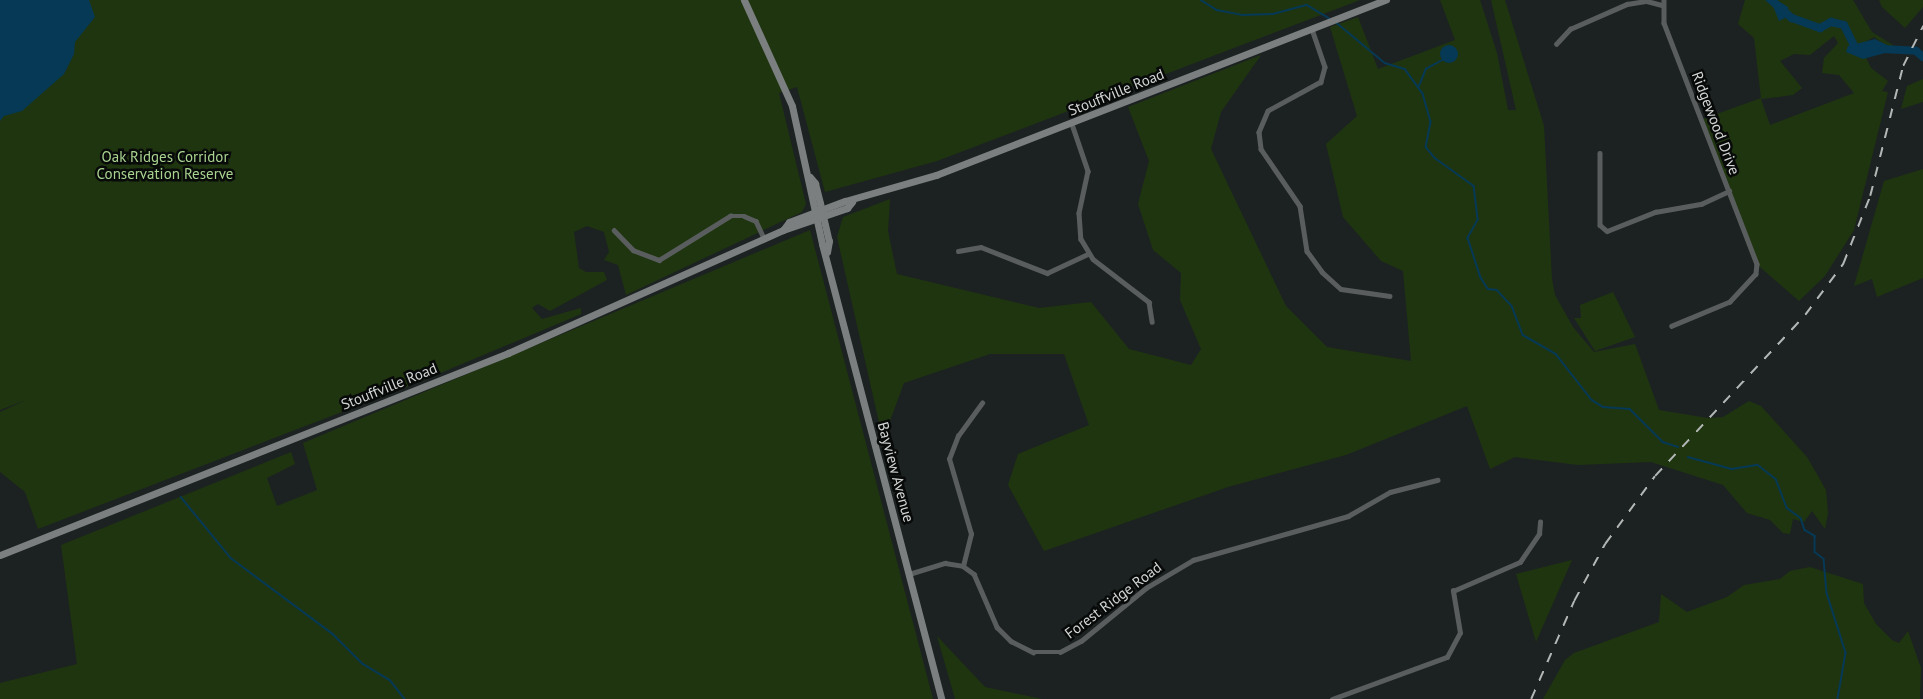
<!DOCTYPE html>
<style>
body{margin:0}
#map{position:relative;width:1923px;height:699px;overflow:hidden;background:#1c2221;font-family:"PT Sans",sans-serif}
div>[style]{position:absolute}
.green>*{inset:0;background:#1f3510}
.water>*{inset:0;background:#063956}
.round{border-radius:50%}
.stream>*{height:1.5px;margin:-0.75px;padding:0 0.75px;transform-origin:0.75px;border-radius:0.75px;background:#063956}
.river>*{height:8px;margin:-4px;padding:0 4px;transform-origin:4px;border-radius:4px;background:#063956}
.minor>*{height:4.5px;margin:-2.25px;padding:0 2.25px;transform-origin:2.25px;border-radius:2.25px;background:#5a5d5e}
.secondary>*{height:7px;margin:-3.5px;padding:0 3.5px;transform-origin:3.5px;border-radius:3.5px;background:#7b7f80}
.rail>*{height:1.5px;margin-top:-0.75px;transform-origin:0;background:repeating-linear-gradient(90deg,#b3b8b7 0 10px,transparent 0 20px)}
span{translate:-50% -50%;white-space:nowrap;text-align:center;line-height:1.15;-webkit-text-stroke:5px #080a0a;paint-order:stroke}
.street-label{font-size:15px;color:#d1d5d4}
.park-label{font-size:15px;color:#a9d490}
</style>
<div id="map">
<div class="green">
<i style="clip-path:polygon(0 0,1360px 0,937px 161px,825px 192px,797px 87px,779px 93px,806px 204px,802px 212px,626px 295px,618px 265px,604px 260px,609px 252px,604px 232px,587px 226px,574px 232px,579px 268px,586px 272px,604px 272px,607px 280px,550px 311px,538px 304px,532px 308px,542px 319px,581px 308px,581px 314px,412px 385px,38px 529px,25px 492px,0 472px,0 412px,26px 400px,0 410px)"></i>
<i style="clip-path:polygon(1440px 0,1480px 0,1497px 53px,1508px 110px,1516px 110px,1491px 0,1505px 0,1544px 126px,1552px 279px,1555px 295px,1573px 327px,1594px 352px,1635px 344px,1659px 410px,1708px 418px,1723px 417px,1749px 401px,1761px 406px,1807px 457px,1826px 490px,1828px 513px,1825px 529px,1812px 511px,1804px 522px,1793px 519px,1790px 534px,1783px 533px,1770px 520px,1747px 513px,1723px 485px,1651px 462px,1578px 465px,1515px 457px,1490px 469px,1467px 406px,1346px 455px,1228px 487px,1044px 551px,1008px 485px,1018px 454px,1089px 425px,1064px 354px,990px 354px,904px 383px,883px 440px,837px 237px,843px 217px,890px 199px,888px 231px,897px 274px,1039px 308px,1091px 302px,1129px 349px,1191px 365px,1201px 349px,1180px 300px,1181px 273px,1153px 250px,1138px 204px,1149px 161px,1128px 107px,1261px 55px,1221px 112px,1211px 149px,1286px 306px,1327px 347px,1411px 361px,1403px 271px,1381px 261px,1343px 217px,1326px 144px,1357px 116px,1330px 27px,1358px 17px,1378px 69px,1455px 40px)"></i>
<i style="clip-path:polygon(evenodd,1745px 0,1853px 0,1872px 32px,1893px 45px,1892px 50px,1874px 37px,1860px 45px,1871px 68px,1888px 81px,1882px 91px,1888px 92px,1854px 230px,1825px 276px,1799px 301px,1753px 261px,1700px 120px,1761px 98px,1754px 38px,1738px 24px,1745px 0,1834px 36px,1838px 43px,1824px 58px,1822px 73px,1839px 75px,1854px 93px,1770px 125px,1761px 99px,1793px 95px,1802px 88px,1780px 61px,1794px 54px,1810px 55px,1834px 36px)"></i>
<i style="clip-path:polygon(1879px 0,1923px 0,1923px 7px,1905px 28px,1882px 7px)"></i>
<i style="clip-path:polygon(1923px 79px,1923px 102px,1901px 109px,1907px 86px)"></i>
<i style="clip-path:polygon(1923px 169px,1923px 278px,1877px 297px,1872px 279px,1854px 286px,1884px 181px)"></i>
<i style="clip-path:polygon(810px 230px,933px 699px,0 699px,0 683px,77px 664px,61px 545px,291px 452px,295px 464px,267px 478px,277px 506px,317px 490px,303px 443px)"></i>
<i style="clip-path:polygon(1613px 292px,1635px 337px,1595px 351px,1574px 318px,1581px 318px,1580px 305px)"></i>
<i style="clip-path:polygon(1572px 560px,1536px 642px,1516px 574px)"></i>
<i style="clip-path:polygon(1810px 567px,1863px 584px,1864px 603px,1876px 624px,1892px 640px,1899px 643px,1908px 631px,1921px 668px,1920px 699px,1543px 699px,1565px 660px,1574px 653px,1659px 622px,1661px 594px,1687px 612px,1727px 597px,1744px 585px,1780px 579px,1790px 571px)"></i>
<i style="clip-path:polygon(937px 636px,985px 687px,1042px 699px,955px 699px)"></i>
</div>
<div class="water">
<i style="clip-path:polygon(0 0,89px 0,95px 17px,75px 42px,74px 54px,64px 74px,22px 111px,4px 116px,0 121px)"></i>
<i style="clip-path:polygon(1765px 0,1777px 0,1788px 7px,1789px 16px,1779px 21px,1773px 6px)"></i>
<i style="clip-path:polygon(1875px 39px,1891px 47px,1889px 52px,1863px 59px,1846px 52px,1848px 46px)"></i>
<i class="round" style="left:1440px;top:45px;width:18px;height:18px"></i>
</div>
<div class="stream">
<i style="left:1201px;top:0;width:19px;rotate:32deg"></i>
<i style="left:1217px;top:10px;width:25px;rotate:11deg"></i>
<i style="left:1242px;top:15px;width:31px;rotate:-2deg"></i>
<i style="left:1273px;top:14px;width:35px;rotate:-15deg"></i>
<i style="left:1307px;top:5px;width:27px;rotate:31deg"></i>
<i style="left:1337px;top:23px;width:62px;rotate:39.8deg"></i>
<i style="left:1385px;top:63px;width:21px;rotate:17deg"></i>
<i style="left:1405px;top:69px;width:31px;rotate:54deg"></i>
<i style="left:1423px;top:94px;width:29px;rotate:74deg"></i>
<i style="left:1431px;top:122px;width:25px;rotate:101deg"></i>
<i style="left:1426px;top:147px;width:14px;rotate:51deg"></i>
<i style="left:1435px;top:158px;width:48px;rotate:35.7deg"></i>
<i style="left:1474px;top:186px;width:34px;rotate:83deg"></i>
<i style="left:1478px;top:220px;width:21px;rotate:119deg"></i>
<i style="left:1468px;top:238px;width:40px;rotate:72deg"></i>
<i style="left:1480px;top:276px;width:15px;rotate:58deg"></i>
<i style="left:1488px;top:289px;width:9px;rotate:6deg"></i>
<i style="left:1497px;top:290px;width:22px;rotate:47deg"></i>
<i style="left:1512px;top:306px;width:31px;rotate:69deg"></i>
<i style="left:1523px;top:335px;width:38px;rotate:30deg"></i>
<i style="left:1556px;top:354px;width:58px;rotate:52deg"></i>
<i style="left:1592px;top:400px;width:13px;rotate:32deg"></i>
<i style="left:1603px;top:407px;width:27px;rotate:4deg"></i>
<i style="left:1630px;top:409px;width:47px;rotate:45deg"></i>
<i style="left:1663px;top:442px;width:16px;rotate:18deg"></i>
<i style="left:1419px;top:86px;width:18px;rotate:-68deg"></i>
<i style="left:1426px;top:69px;width:18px;rotate:-29deg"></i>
<i style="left:1688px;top:457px;width:46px;rotate:15.3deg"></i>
<i style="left:1732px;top:469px;width:26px;rotate:-9deg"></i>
<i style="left:1758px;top:465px;width:23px;rotate:38deg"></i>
<i style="left:1776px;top:479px;width:31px;rotate:69deg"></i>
<i style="left:1787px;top:508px;width:17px;rotate:36deg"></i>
<i style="left:1801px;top:518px;width:13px;rotate:72deg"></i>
<i style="left:1805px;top:530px;width:12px;rotate:31deg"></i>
<i style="left:1815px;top:536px;width:16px;rotate:90deg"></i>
<i style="left:1815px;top:552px;width:11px;rotate:38deg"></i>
<i style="left:1824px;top:559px;width:34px;rotate:85deg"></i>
<i style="left:1827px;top:593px;width:63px;rotate:72.4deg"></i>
<i style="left:1846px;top:653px;width:47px;rotate:99.9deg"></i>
<i style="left:181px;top:497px;width:79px;rotate:50.7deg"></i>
<i style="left:231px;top:558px;width:127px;rotate:36.7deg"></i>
<i style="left:333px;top:634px;width:42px;rotate:45deg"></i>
<i style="left:363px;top:664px;width:31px;rotate:31deg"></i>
<i style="left:390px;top:680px;width:24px;rotate:52deg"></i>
</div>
<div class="river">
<i style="left:1771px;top:0;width:28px;rotate:41deg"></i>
<i style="left:1792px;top:18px;width:30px;rotate:20deg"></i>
<i style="left:1820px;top:28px;width:13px;rotate:-29deg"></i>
<i style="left:1831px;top:22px;width:13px;rotate:13deg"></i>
<i style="left:1844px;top:25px;width:28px;rotate:64deg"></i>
<i style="left:1883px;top:49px;width:33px;rotate:3deg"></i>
<i style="left:1916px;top:51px;width:9px;rotate:41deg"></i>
</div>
<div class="minor">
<i style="left:1664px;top:0;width:23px;rotate:90deg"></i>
<i style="left:1664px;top:23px;width:258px;rotate:68.9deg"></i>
<i style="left:1757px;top:264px;width:10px;rotate:96deg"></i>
<i style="left:1756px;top:274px;width:38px;rotate:133deg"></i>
<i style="left:1730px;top:302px;width:63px;rotate:157.5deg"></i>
<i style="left:1312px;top:29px;width:40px;rotate:71.1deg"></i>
<i style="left:1325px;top:67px;width:16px;rotate:105deg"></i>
<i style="left:1321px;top:82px;width:60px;rotate:151.3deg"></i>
<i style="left:1268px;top:111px;width:23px;rotate:113deg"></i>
<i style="left:1259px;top:132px;width:17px;rotate:83deg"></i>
<i style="left:1261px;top:149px;width:69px;rotate:55.6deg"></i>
<i style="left:1300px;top:206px;width:46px;rotate:81.2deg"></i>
<i style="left:1307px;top:251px;width:26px;rotate:54deg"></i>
<i style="left:1322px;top:272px;width:25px;rotate:42deg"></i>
<i style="left:1341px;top:289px;width:49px;rotate:8.1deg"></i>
<i style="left:1556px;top:44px;width:21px;rotate:-47deg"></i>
<i style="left:1570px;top:29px;width:62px;rotate:-23.7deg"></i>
<i style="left:1627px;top:4px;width:20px;rotate:-9deg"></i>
<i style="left:1647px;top:1px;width:16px;rotate:15deg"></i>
<i style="left:1072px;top:124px;width:50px;rotate:71.2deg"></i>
<i style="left:1088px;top:171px;width:43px;rotate:102.1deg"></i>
<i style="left:1079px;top:213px;width:26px;rotate:86deg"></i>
<i style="left:1081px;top:239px;width:23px;rotate:59deg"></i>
<i style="left:1093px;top:259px;width:71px;rotate:37.5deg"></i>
<i style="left:1149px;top:302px;width:20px;rotate:81deg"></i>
<i style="left:1600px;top:153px;width:72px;rotate:90deg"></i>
<i style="left:1600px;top:225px;width:9px;rotate:41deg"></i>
<i style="left:1607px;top:231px;width:52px;rotate:-21.6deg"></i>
<i style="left:1655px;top:212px;width:47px;rotate:-9.9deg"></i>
<i style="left:1701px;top:204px;width:31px;rotate:-25deg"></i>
<i style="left:614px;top:230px;width:28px;rotate:46deg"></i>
<i style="left:633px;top:250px;width:28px;rotate:21deg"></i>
<i style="left:659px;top:260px;width:84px;rotate:-31.8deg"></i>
<i style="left:730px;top:216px;width:14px"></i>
<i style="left:744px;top:216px;width:13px;rotate:23deg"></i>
<i style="left:756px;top:221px;width:19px;rotate:65deg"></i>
<i style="left:958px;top:251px;width:23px;rotate:-10deg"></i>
<i style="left:981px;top:247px;width:71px;rotate:21.5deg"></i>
<i style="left:1047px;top:273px;width:45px;rotate:-24.9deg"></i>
<i style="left:963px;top:566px;width:33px;rotate:-76deg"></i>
<i style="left:971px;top:534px;width:78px;rotate:-106.3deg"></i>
<i style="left:949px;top:459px;width:25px;rotate:-69deg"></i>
<i style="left:958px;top:436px;width:41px;rotate:-54deg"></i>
<i style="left:909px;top:574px;width:38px;rotate:-17deg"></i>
<i style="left:945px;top:563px;width:18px;rotate:9deg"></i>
<i style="left:963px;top:566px;width:14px;rotate:36deg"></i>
<i style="left:974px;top:574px;width:58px;rotate:66.5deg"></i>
<i style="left:997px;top:627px;width:20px;rotate:45deg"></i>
<i style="left:1011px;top:641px;width:25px;rotate:27deg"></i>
<i style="left:1033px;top:652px;width:27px"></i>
<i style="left:1060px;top:652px;width:24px;rotate:-28deg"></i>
<i style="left:1081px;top:641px;width:84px;rotate:-39.2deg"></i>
<i style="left:1146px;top:588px;width:55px;rotate:-30.8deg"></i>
<i style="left:1193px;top:560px;width:161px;rotate:-15.8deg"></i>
<i style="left:1348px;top:516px;width:48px;rotate:-29.7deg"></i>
<i style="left:1390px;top:492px;width:49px;rotate:-14.3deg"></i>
<i style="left:1332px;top:699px;width:122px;rotate:-20.1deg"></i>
<i style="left:1447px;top:657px;width:27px;rotate:-62deg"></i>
<i style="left:1460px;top:633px;width:43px;rotate:-99.5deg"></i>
<i style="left:1453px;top:591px;width:73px;rotate:-23.4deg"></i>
<i style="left:1520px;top:562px;width:34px;rotate:-56deg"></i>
<i style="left:1539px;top:534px;width:12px;rotate:-85deg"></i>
</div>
<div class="secondary">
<i style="left:744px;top:0;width:116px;rotate:65.6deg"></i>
<i style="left:792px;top:106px;width:141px;rotate:77.7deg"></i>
<i style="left:822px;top:244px;width:470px;rotate:75.3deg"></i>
<i style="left:810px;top:177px;width:8px;rotate:50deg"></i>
<i style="left:815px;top:183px;width:21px;rotate:76deg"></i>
<i style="left:820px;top:203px;width:39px;rotate:77deg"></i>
<i style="left:829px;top:241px;width:11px;rotate:100deg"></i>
<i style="left:783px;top:230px;width:10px;rotate:-53deg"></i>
<i style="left:789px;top:222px;width:60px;rotate:-20.6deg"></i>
<i style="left:845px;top:201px;width:95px;rotate:-15.9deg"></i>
<i style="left:936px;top:175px;width:483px;rotate:-21.3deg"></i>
<i style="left:0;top:555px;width:547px;rotate:-21.68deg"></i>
<i style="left:508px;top:353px;width:301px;rotate:-24.1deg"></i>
<i style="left:783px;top:230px;width:68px;rotate:-19deg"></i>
<i style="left:847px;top:208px;width:8px;rotate:-50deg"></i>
</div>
<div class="rail">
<i style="left:1531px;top:699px;width:107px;rotate:-66.3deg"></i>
<i style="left:1574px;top:601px;width:65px;rotate:-61.5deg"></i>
<i style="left:1605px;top:544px;width:84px;rotate:-53.7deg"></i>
<i style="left:1655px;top:476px;width:220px;rotate:-47deg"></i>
<i style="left:1805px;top:315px;width:64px;rotate:-53.3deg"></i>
<i style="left:1843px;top:264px;width:73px;rotate:-68.3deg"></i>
<i style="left:1870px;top:196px;width:134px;rotate:-75.8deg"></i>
<i style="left:1903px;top:66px;width:45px;rotate:-63.4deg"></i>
</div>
<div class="street-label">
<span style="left:1116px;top:92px;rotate:-22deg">Stouffville Road</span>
<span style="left:1716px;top:123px;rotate:69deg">Ridgewood Drive</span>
<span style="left:389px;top:386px;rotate:-22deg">Stouffville Road</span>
<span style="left:896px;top:472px;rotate:75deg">Bayview Avenue</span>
<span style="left:1113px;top:600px;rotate:-37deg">Forest Ridge Road</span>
</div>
<div class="park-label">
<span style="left:165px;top:165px">Oak Ridges Corridor<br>Conservation Reserve</span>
</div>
</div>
